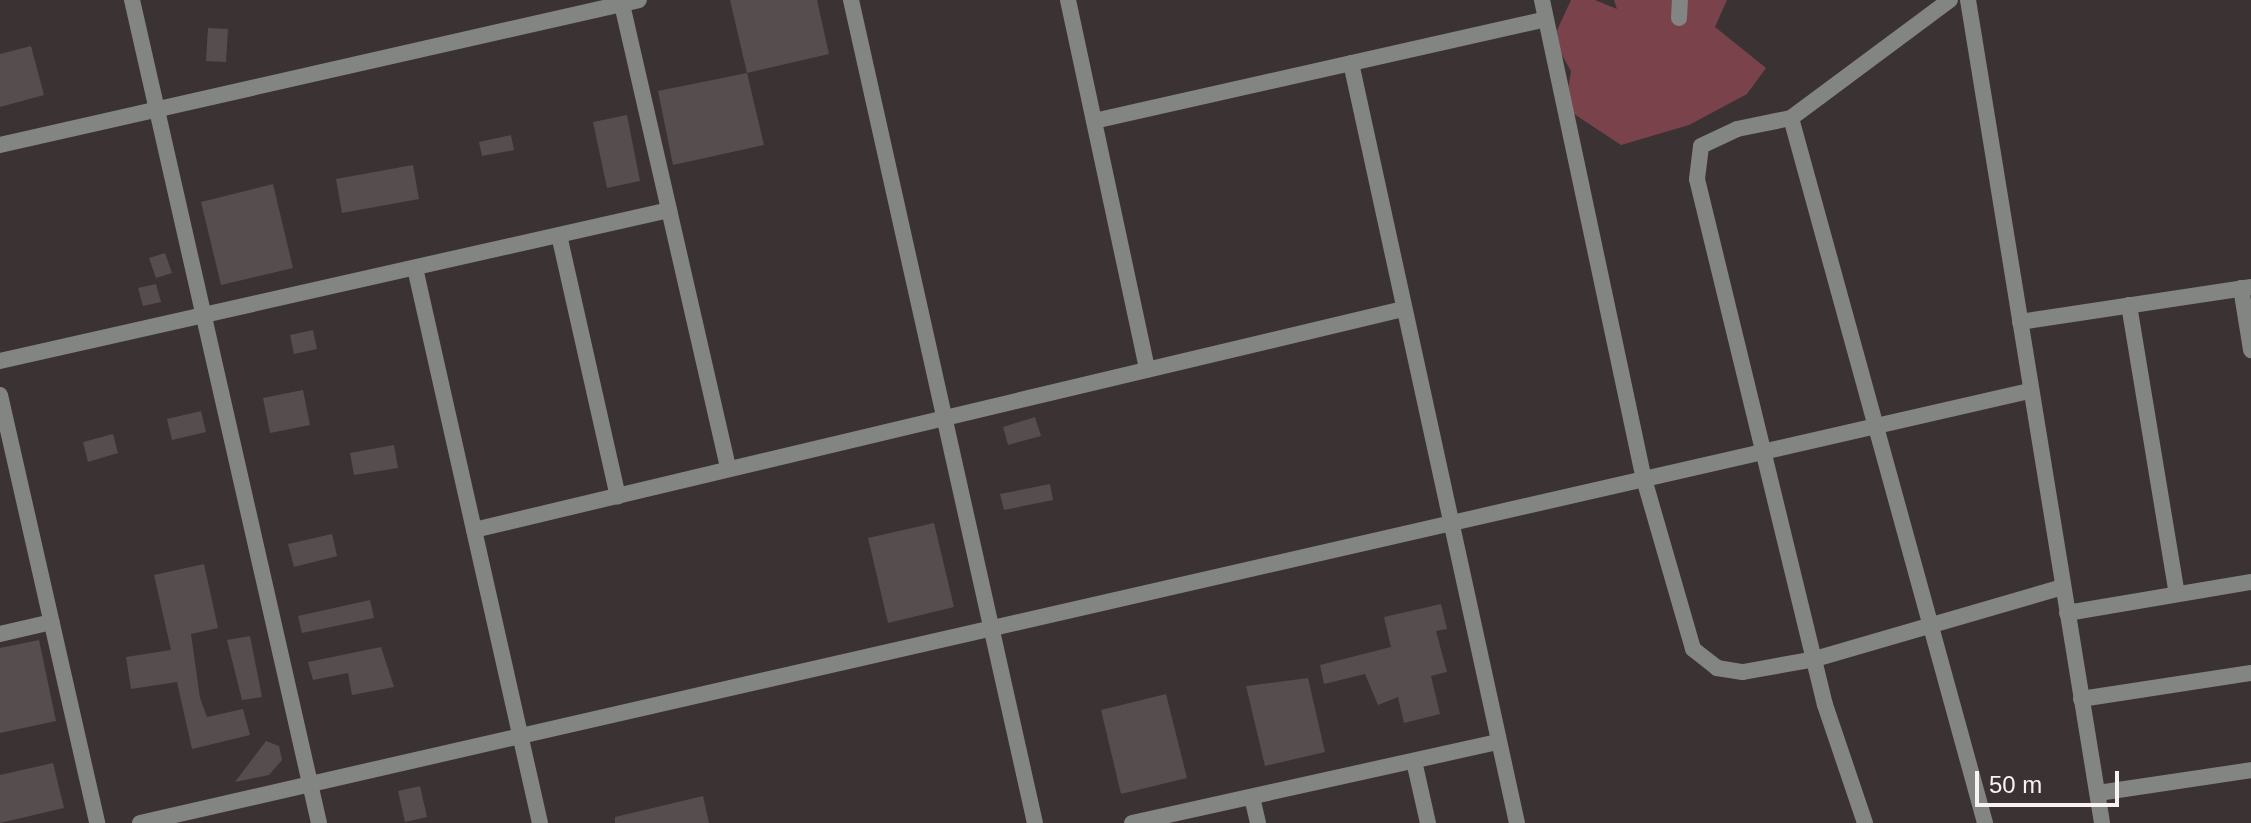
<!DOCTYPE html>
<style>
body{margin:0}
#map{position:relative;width:2251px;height:823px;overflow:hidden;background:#3b3233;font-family:Arial,sans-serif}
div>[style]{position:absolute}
.green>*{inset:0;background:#7a424b}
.building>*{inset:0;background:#564d4e}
.minor>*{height:16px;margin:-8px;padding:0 8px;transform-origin:8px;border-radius:8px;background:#838582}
span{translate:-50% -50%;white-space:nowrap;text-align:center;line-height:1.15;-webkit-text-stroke:6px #3b3233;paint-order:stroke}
.scale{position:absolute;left:1975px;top:771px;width:144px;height:36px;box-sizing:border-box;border:4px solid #f8f2f3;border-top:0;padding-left:10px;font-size:24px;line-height:28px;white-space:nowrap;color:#f8f2f3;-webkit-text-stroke:6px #3b3233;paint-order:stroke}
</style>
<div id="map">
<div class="green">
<i style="clip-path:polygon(1571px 0,1595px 0,1617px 9px,1614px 0,1727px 0,1715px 27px,1766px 68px,1747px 94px,1689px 125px,1621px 145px,1565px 108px,1571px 71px,1553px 39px)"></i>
</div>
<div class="building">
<i style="clip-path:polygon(730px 0,817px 0,829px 54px,747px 73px)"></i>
<i style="clip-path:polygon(208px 28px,228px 29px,226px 62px,206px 61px)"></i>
<i style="clip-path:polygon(31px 46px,44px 95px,0 107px,0 54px)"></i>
<i style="clip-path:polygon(747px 73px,764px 145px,673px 165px,658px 91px)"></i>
<i style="clip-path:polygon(627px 115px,640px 181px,607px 188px,593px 122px)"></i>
<i style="clip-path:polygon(511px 135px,514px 150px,482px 156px,479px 142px)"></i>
<i style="clip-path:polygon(413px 165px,419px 199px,342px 213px,336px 179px)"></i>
<i style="clip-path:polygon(273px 184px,293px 268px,221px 285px,201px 202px)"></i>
<i style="clip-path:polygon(165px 253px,172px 273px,156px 278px,149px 258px)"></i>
<i style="clip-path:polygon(156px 284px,161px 302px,143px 306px,138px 288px)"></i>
<i style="clip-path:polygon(313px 330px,317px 349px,294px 354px,290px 335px)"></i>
<i style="clip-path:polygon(303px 390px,310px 425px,270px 433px,263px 398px)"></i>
<i style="clip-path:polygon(201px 411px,206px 432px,172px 440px,167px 419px)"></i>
<i style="clip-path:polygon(1035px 417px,1041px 436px,1008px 445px,1003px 427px)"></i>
<i style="clip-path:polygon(113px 434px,118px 453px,88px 462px,83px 442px)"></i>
<i style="clip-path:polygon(394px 445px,398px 468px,354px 475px,350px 453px)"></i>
<i style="clip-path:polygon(1050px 484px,1053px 500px,1004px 510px,1000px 494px)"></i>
<i style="clip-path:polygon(934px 523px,954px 607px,888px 623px,868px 538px)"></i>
<i style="clip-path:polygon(332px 534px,337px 556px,294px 567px,288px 544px)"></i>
<i style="clip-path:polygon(204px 564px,218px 628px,191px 634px,200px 698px,207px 717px,243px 709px,250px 735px,192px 749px,177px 682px,131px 689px,126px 657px,171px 650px,154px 575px)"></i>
<i style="clip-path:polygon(370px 600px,374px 618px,302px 633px,298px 616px)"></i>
<i style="clip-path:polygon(1441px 604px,1447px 629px,1436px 631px,1447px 672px,1431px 676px,1440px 714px,1404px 723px,1398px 697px,1378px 705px,1365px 674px,1324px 684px,1320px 665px,1391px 647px,1384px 617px)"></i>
<i style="clip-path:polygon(250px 636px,262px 697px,242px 700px,227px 640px)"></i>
<i style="clip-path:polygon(39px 640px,56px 721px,0 733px,0 648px)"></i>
<i style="clip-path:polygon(381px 647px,394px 687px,352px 695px,348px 673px,313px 680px,308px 662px)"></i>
<i style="clip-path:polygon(1308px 678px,1325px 752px,1265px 766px,1246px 686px)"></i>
<i style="clip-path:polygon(1166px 694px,1187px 778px,1121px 794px,1101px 710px)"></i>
<i style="clip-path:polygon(266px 741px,279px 746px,282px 760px,269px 775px,235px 782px)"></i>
<i style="clip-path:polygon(53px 763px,64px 808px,0 823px,0 775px)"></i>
<i style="clip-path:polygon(420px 786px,427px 817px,405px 822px,398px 791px)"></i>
<i style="clip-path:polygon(703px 796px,709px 823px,615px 823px,615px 817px)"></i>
</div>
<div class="minor">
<i style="left:132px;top:0;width:844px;rotate:77.2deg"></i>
<i style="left:621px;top:0;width:481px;rotate:77.1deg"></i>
<i style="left:851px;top:0;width:843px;rotate:77.4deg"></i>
<i style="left:1068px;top:0;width:378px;rotate:77.9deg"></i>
<i style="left:1542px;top:0;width:490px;rotate:78deg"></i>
<i style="left:1644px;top:479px;width:177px;rotate:73.9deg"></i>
<i style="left:1693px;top:649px;width:31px;rotate:38deg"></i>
<i style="left:1717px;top:668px;width:26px;rotate:9deg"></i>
<i style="left:1743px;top:672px;width:73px;rotate:-10.2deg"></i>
<i style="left:1815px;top:659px;width:258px;rotate:-16.2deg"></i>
<i style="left:1968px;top:0;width:834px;rotate:80.75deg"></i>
<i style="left:1679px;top:18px;width:18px;rotate:-87deg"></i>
<i style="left:1351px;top:63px;width:778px;rotate:77.68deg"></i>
<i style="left:1791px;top:118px;width:731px;rotate:74.61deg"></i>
<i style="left:1094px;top:121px;width:463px;rotate:-12.7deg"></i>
<i style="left:0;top:145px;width:655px;rotate:-12.78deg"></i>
<i style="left:559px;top:235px;width:268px;rotate:77.3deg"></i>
<i style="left:415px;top:268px;width:569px;rotate:77.31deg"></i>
<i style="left:2241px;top:288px;width:63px;rotate:80.8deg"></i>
<i style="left:2129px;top:305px;width:293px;rotate:80.6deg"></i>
<i style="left:2020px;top:322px;width:234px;rotate:-8.6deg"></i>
<i style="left:0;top:361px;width:686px;rotate:-12.72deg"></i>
<i style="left:0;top:395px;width:439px;rotate:77.2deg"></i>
<i style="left:474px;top:530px;width:955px;rotate:-13.38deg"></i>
<i style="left:2067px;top:613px;width:187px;rotate:-9.6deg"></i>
<i style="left:0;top:634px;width:53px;rotate:-13deg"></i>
<i style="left:2081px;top:699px;width:172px;rotate:-8.7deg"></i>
<i style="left:1414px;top:761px;width:64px;rotate:77.3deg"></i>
<i style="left:2098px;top:793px;width:155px;rotate:-8.5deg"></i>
<i style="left:1252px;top:797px;width:27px;rotate:77deg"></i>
<i style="left:140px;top:823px;width:1939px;rotate:-12.88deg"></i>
<i style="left:1132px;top:823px;width:373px;rotate:-12.5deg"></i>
<i style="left:1865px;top:823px;width:125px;rotate:-108.7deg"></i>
<i style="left:1825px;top:705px;width:541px;rotate:-103.68deg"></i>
<i style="left:1697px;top:179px;width:33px;rotate:-83deg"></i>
<i style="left:1701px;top:146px;width:40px;rotate:-25deg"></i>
<i style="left:1737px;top:129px;width:55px;rotate:-11.5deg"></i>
<i style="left:1791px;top:118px;width:198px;rotate:-36.6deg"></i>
</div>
<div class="scale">50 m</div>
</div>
